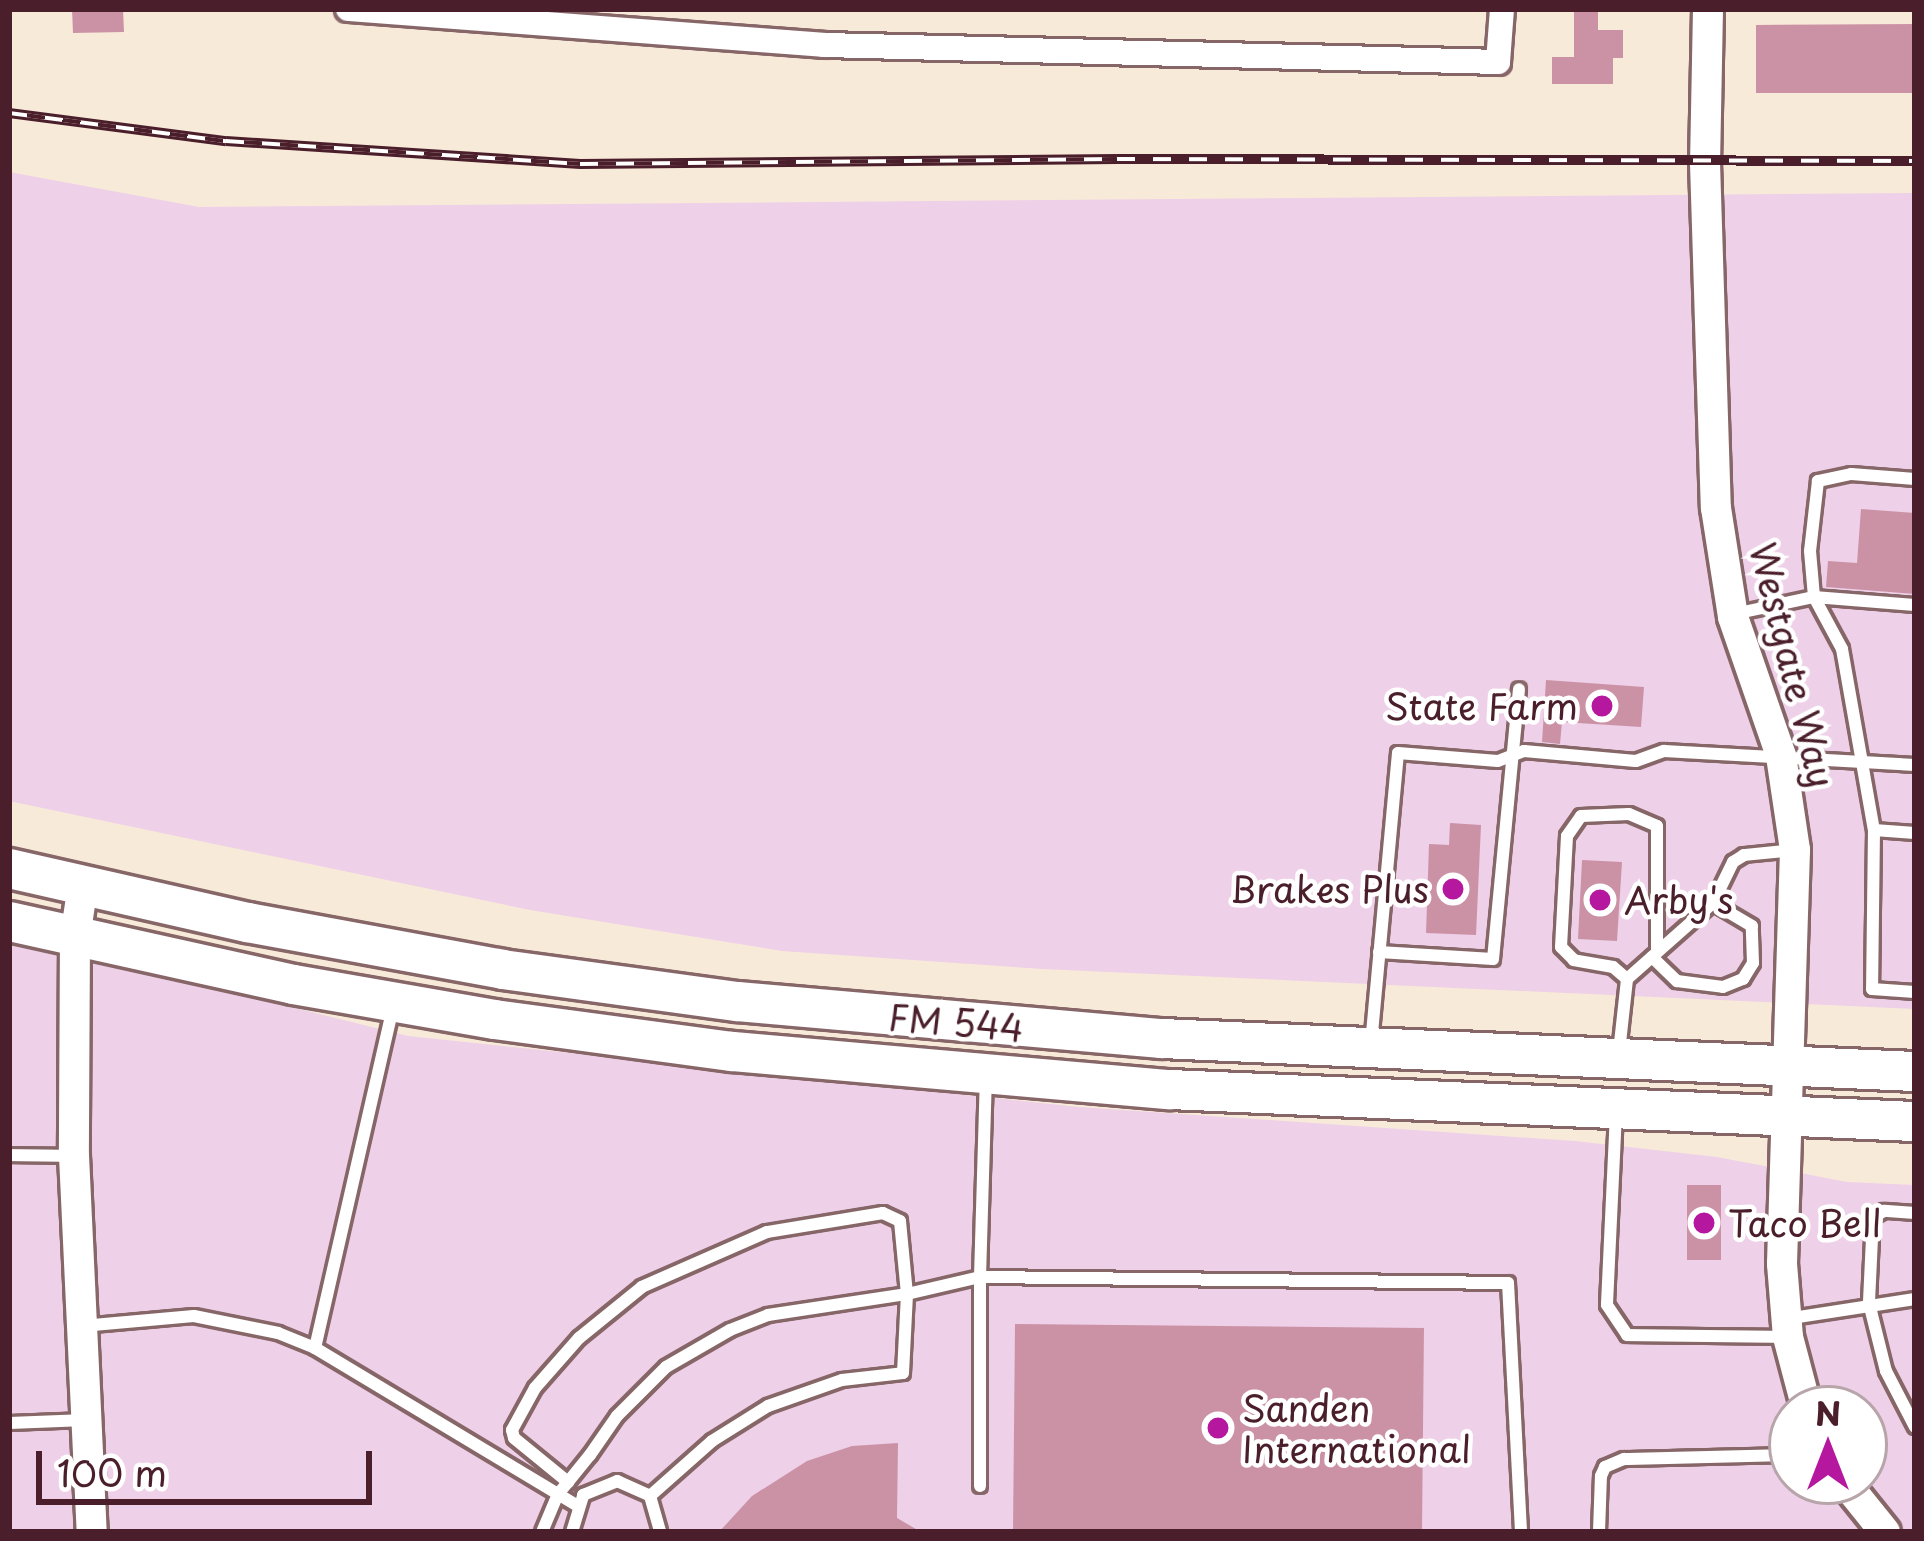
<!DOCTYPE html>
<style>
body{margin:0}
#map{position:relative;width:1924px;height:1541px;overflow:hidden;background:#f8ead9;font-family:"Playpen Sans",sans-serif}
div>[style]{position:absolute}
.built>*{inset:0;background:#eed0e8}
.building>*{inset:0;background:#cb92a6}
.roads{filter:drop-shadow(3px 0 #876668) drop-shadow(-3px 0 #876668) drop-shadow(0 3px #876668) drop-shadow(0 -3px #876668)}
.service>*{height:12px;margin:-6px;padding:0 6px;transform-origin:6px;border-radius:6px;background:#fff}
.minor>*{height:24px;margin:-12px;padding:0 12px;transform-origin:12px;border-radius:12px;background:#fff}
.tertiary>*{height:30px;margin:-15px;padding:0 15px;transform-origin:15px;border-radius:15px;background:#fff}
.primary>*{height:39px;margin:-19.5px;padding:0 19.5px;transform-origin:19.5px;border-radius:19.5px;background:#fff}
.rail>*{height:10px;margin-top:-5px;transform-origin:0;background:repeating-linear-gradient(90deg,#fff 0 18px,#4a1f2b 0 36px);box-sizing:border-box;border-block:3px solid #4a1f2b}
.dots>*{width:33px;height:33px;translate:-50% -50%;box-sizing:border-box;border:6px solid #fff;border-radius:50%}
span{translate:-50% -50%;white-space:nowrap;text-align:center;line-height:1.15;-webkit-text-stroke:9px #fff;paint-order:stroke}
.street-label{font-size:36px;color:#4a1f2b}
.poi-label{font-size:36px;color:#4a1f2b}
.right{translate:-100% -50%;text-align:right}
.left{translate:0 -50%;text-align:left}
.frame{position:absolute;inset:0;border:12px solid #4a1f2b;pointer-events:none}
.north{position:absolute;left:1768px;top:1385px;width:120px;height:120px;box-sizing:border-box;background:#fff;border:3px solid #b7a5aa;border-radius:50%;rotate:0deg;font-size:33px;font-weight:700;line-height:48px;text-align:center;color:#4a1f2b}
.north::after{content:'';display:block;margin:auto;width:42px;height:54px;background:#b5179e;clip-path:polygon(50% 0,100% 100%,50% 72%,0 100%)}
.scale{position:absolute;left:36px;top:1451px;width:336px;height:54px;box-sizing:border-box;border:6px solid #4a1f2b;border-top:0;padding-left:15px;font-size:36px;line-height:42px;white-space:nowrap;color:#4a1f2b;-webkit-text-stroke:9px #fff;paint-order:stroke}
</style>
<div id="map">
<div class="built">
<i style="clip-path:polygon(9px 172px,199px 207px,1915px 193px,1915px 1009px,1043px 969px,782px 951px,530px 910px,9px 801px)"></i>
<i style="clip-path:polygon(evenodd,9px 937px,408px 1036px,1079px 1107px,1575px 1141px,1717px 1157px,1847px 1182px,1915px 1185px,1915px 1532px,9px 1532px,9px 937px,1792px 1409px,1864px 1409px,1864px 1481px,1792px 1481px,1792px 1409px)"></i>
</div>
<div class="building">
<i style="clip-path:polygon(72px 9px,123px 9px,124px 32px,73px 33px)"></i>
<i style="clip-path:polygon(1574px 9px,1598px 9px,1598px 30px,1623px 30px,1623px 58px,1613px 58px,1613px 84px,1552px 84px,1552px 57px,1574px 57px)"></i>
<i style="clip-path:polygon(1915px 24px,1915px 93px,1756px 93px,1756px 25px)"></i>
<i style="clip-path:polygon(1861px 509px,1915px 513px,1915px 594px,1826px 587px,1828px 561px,1857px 563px)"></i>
<i style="clip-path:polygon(1546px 680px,1644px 687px,1641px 727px,1562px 722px,1560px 744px,1542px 742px)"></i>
<i style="clip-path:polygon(1450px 823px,1481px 825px,1476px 935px,1426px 933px,1429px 844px,1449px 845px)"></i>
<i style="clip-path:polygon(1582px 860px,1622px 862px,1617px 941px,1578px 939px)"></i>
<i style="clip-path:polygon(1687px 1185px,1721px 1185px,1721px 1260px,1687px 1260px)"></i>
<i style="clip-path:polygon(1015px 1324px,1424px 1328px,1422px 1532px,1013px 1532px)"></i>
<i style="clip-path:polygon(898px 1443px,897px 1518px,921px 1532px,719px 1532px,752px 1496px,807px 1461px,852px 1446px)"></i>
</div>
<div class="roads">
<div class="service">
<i style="left:1915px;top:479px;width:64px;rotate:-175.5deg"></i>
<i style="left:1851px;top:474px;width:34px;rotate:168deg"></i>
<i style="left:1818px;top:481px;width:70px;rotate:96.5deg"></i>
<i style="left:1810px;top:551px;width:46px;rotate:85deg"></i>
<i style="left:1814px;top:597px;width:101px;rotate:4.5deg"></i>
<i style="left:1734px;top:614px;width:82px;rotate:-12deg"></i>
<i style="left:1814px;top:597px;width:59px;rotate:61.7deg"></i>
<i style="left:1842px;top:649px;width:184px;rotate:80deg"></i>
<i style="left:1874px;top:830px;width:159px;rotate:90.7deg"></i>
<i style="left:1872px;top:989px;width:43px;rotate:4deg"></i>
<i style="left:1874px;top:830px;width:41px;rotate:4.2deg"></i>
<i style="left:1379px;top:952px;width:114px;rotate:3.5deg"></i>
<i style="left:1493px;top:959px;width:271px;rotate:-84.5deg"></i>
<i style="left:1652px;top:957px;width:35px;rotate:44deg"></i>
<i style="left:1677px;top:981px;width:46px;rotate:7.4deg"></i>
<i style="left:1723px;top:987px;width:22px;rotate:-22deg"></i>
<i style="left:1743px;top:979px;width:19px;rotate:-58deg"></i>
<i style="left:1753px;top:963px;width:37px;rotate:-92deg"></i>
<i style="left:1752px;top:926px;width:45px;rotate:-149.5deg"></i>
<i style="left:1627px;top:979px;width:18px;rotate:-139deg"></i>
<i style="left:1613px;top:967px;width:40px;rotate:-170deg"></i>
<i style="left:1574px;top:960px;width:18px;rotate:-135deg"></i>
<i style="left:1561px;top:947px;width:111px;rotate:-86.9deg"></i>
<i style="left:1567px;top:836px;width:24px;rotate:-55deg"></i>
<i style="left:1581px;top:816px;width:48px;rotate:-2.4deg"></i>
<i style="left:1629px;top:814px;width:30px;rotate:23deg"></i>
<i style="left:1657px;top:826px;width:126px;rotate:90deg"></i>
<i style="left:1371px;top:1044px;width:292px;rotate:-84.7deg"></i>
<i style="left:1398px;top:753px;width:100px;rotate:4.6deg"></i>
<i style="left:1498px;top:761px;width:28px;rotate:-21deg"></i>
<i style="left:1524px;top:751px;width:112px;rotate:5.1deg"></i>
<i style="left:1636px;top:761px;width:30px;rotate:-20deg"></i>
<i style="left:1664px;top:751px;width:251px;rotate:3.2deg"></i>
<i style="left:1619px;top:1052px;width:73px;rotate:-83.7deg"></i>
<i style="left:1627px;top:979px;width:115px;rotate:-41.5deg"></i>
<i style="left:1713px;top:903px;width:46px;rotate:-64deg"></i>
<i style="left:1733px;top:862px;width:13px;rotate:-32deg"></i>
<i style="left:1744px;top:855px;width:50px;rotate:-5.7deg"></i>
<i style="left:1616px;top:1113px;width:192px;rotate:92.7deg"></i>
<i style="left:1607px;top:1305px;width:36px;rotate:56deg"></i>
<i style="left:1627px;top:1335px;width:159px;rotate:0.7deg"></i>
<i style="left:9px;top:1155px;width:65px;rotate:0.9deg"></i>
<i style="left:1915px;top:1213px;width:31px;rotate:-176deg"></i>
<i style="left:1884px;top:1211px;width:13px;rotate:151deg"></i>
<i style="left:1873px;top:1217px;width:86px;rotate:92.7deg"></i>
<i style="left:1869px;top:1303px;width:70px;rotate:76deg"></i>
<i style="left:1886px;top:1371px;width:63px;rotate:62.6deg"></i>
<i style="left:1786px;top:1319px;width:131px;rotate:-8.8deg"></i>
<i style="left:82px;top:1326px;width:112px;rotate:-5.1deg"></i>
<i style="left:194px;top:1316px;width:86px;rotate:11.4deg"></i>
<i style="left:278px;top:1333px;width:40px;rotate:22deg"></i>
<i style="left:315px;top:1348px;width:305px;rotate:31deg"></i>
<i style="left:315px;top:1348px;width:349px;rotate:-77.1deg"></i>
<i style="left:9px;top:1423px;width:77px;rotate:-2.2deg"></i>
<i style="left:980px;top:1486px;width:209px;rotate:-90deg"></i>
<i style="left:980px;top:1277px;width:528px;rotate:0.65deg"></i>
<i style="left:1508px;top:1283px;width:249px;rotate:87deg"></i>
<i style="left:650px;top:1496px;width:83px;rotate:-41.6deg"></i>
<i style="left:712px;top:1441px;width:66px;rotate:-32deg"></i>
<i style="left:768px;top:1406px;width:78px;rotate:-19.4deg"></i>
<i style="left:842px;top:1380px;width:61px;rotate:-6.5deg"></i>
<i style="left:903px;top:1373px;width:79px;rotate:-87.1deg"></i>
<i style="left:907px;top:1294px;width:75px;rotate:-13.1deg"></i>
<i style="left:980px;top:1277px;width:200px;rotate:-88.3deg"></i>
<i style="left:542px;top:1532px;width:41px;rotate:-67.2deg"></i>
<i style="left:558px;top:1494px;width:16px;rotate:-50deg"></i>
<i style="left:568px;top:1482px;width:35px;rotate:-51deg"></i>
<i style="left:590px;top:1455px;width:47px;rotate:-55.3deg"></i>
<i style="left:617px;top:1416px;width:69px;rotate:-45deg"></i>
<i style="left:666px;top:1367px;width:74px;rotate:-30deg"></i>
<i style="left:730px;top:1330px;width:41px;rotate:-21.5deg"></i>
<i style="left:768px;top:1315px;width:141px;rotate:-8.6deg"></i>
<i style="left:907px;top:1294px;width:73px;rotate:-95.5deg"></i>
<i style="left:900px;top:1221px;width:19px;rotate:-155deg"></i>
<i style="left:883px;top:1213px;width:118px;rotate:170.7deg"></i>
<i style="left:767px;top:1232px;width:137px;rotate:156.3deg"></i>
<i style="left:642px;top:1287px;width:81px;rotate:141deg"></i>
<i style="left:579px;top:1338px;width:67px;rotate:131.3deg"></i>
<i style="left:535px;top:1388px;width:48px;rotate:118.7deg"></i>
<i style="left:512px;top:1430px;width:8px;rotate:76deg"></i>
<i style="left:514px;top:1438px;width:70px;rotate:39.2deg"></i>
<i style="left:572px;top:1532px;width:39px;rotate:-73deg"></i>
<i style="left:583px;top:1495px;width:37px;rotate:-22deg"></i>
<i style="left:617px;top:1481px;width:36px;rotate:24deg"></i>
<i style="left:650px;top:1496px;width:37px;rotate:74deg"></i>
<i style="left:1599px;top:1532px;width:56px;rotate:-88deg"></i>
<i style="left:1601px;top:1476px;width:10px;rotate:-66deg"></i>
<i style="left:1605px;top:1467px;width:21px;rotate:-23deg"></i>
<i style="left:1624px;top:1459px;width:168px;rotate:-1.4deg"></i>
</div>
<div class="minor">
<i style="left:348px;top:9px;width:477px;rotate:4.3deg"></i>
<i style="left:824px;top:45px;width:674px;rotate:1.44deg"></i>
<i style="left:1498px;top:62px;width:53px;rotate:-85.7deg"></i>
</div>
<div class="tertiary">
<i style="left:1708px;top:9px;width:154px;rotate:91.1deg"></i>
<i style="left:1705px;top:163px;width:345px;rotate:88.2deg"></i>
<i style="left:1716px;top:508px;width:110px;rotate:81.1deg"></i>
<i style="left:1733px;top:617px;width:147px;rotate:70.9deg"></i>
<i style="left:1781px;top:756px;width:95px;rotate:81.5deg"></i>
<i style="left:1795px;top:850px;width:414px;rotate:91.8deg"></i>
<i style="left:1782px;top:1264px;width:73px;rotate:85.3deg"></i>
<i style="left:1788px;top:1337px;width:74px;rotate:75.2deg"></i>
<i style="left:83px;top:885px;width:53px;rotate:98.7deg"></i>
<i style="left:75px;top:937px;width:219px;rotate:90.3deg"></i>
<i style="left:74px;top:1156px;width:376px;rotate:87.3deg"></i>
<i style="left:1844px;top:1481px;width:65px;rotate:51.2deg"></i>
</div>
<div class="primary">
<i style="left:9px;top:868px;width:244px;rotate:12.8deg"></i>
<i style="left:247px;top:922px;width:259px;rotate:10.4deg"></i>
<i style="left:502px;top:969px;width:237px;rotate:7.8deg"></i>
<i style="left:737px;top:1001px;width:426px;rotate:5deg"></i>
<i style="left:1161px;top:1038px;width:755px;rotate:2.51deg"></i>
<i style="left:9px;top:921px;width:291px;rotate:12.5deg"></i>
<i style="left:293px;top:984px;width:204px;rotate:9.9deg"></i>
<i style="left:494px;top:1019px;width:240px;rotate:7.7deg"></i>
<i style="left:732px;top:1051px;width:439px;rotate:5deg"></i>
<i style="left:1169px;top:1089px;width:747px;rotate:2.46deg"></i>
</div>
</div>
<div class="rail">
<i style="left:9px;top:113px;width:219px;rotate:7.4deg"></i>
<i style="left:226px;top:141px;width:355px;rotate:3.7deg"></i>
<i style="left:580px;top:164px;width:537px;rotate:-0.53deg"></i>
<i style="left:1117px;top:159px;width:798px;rotate:0.14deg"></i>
</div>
<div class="dots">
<i style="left:1602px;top:706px;background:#b5179e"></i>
<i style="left:1453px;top:889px;background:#b5179e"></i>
<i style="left:1600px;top:900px;background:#b5179e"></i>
<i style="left:1704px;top:1223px;background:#b5179e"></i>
<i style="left:1218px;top:1428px;background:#b5179e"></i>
</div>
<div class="street-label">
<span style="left:1793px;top:665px;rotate:76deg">Westgate Way</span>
<span style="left:956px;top:1022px;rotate:5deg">FM 544</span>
</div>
<div class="poi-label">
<span class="right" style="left:1578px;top:706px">State Farm</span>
<span class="right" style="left:1429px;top:889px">Brakes Plus</span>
<span class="left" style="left:1624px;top:900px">Arby's</span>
<span class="left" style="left:1728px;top:1223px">Taco Bell</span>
<span class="left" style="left:1242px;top:1428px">Sanden<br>International</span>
</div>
<div class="frame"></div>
<div class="north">N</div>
<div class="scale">100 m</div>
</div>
